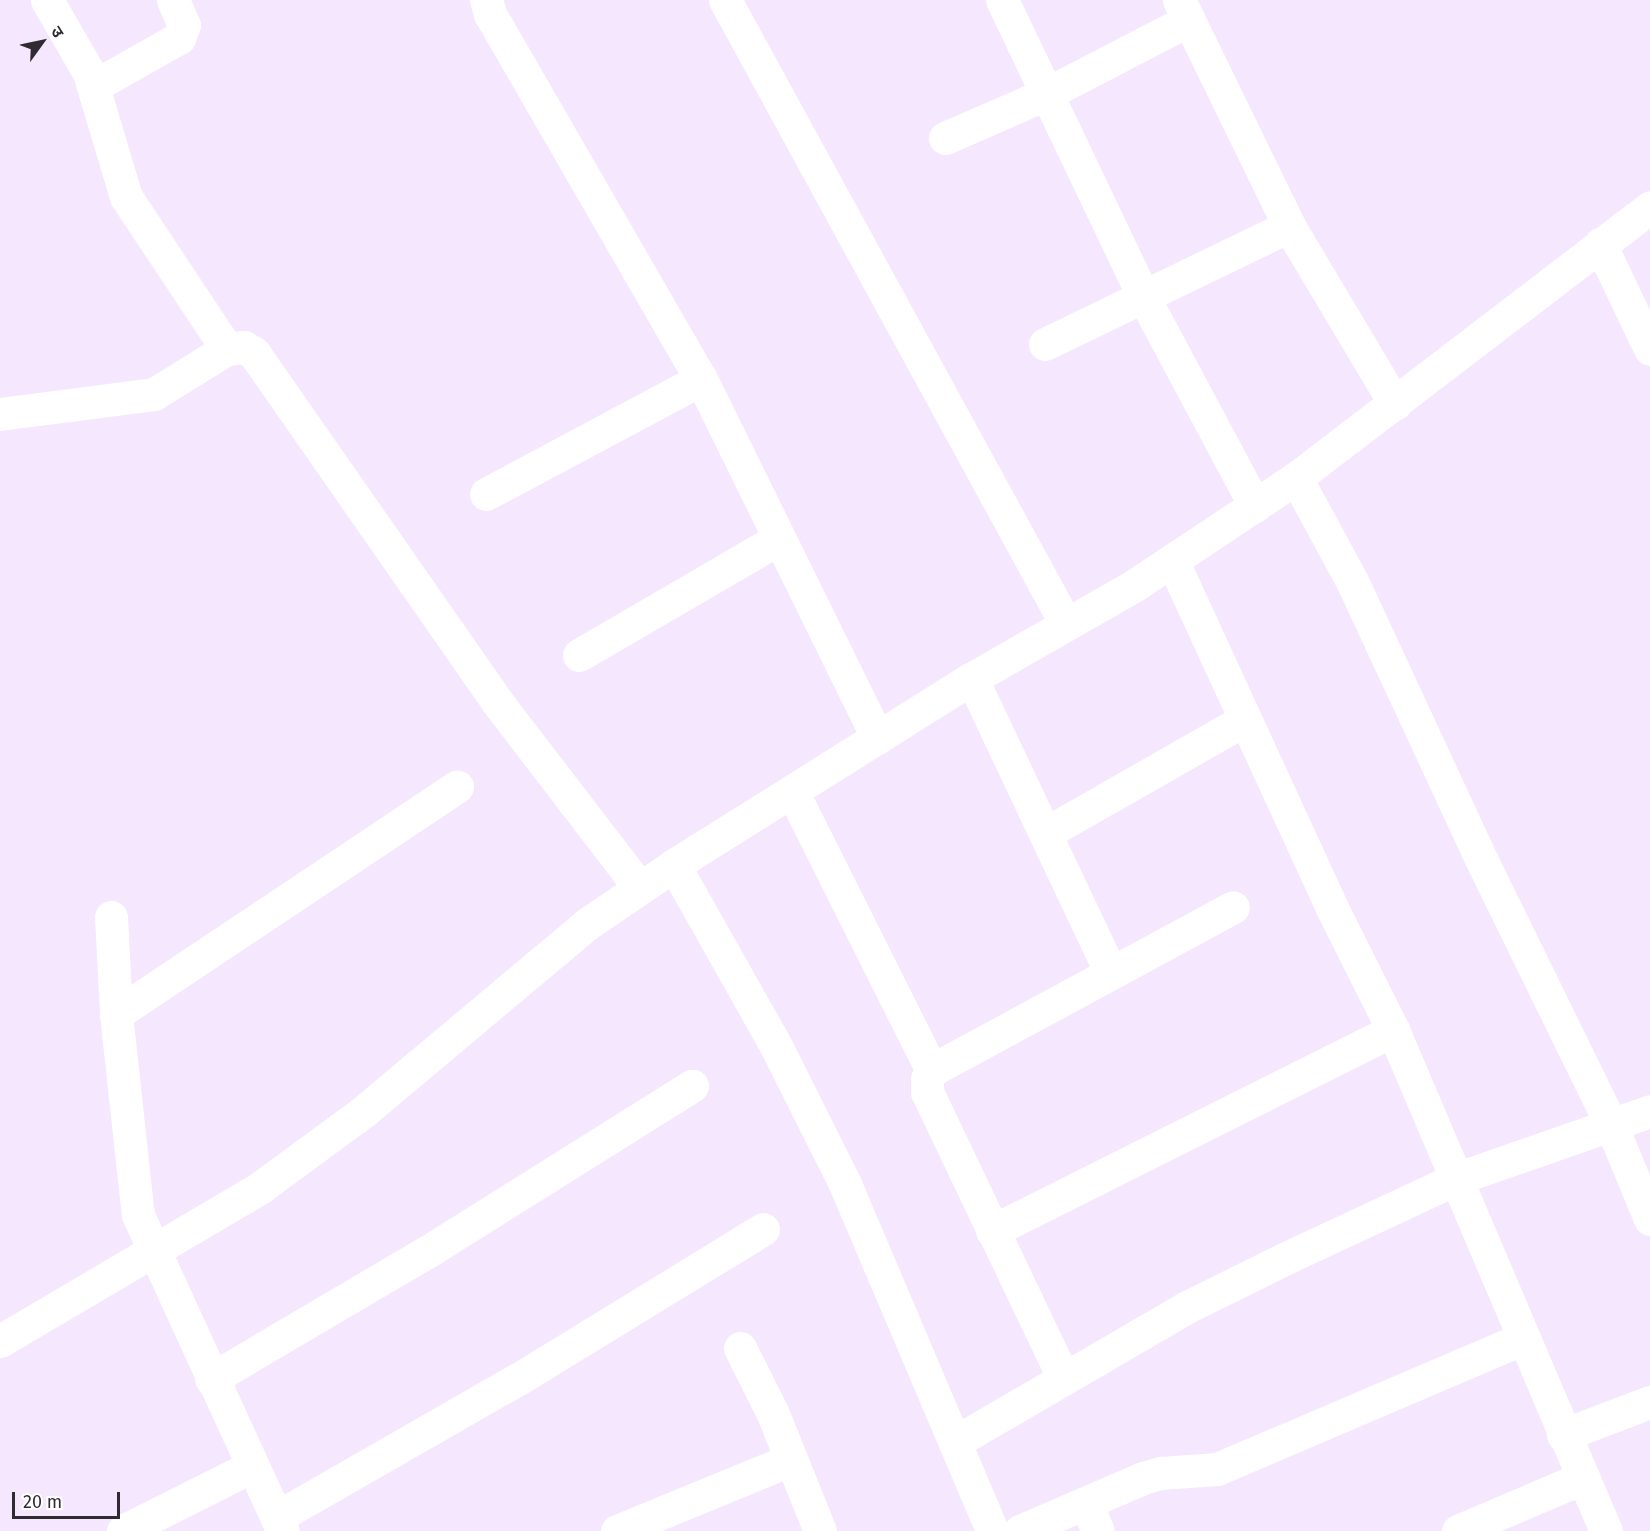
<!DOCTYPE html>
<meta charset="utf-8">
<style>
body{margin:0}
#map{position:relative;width:1650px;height:1531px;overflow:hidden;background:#f5e7fe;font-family:"Fira Sans","Noto Sans Devanagari",sans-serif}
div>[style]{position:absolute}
.street>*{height:33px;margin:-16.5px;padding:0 16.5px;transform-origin:16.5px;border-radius:16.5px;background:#fff}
span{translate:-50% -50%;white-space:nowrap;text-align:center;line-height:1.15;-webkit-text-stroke:5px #fff;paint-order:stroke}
.north{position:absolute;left:12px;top:12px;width:60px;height:60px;-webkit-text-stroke:4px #fff;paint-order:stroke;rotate:57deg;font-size:16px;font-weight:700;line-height:24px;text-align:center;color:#302b33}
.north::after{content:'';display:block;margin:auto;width:21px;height:27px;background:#302b33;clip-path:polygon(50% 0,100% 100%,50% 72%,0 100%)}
.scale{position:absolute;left:12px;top:1492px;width:108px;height:27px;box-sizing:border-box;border:3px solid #302b33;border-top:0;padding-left:8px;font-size:18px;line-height:21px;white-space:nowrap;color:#302b33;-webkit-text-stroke:4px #fff;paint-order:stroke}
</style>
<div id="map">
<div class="street">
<i style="left:47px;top:0;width:84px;rotate:60.1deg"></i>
<i style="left:89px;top:73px;width:129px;rotate:73.4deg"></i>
<i style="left:126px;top:197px;width:182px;rotate:56.4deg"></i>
<i style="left:486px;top:0;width:15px;rotate:74deg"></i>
<i style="left:490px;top:14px;width:422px;rotate:60deg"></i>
<i style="left:701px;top:379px;width:400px;rotate:63.8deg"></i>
<i style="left:725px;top:0;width:711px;rotate:61.34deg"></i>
<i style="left:1002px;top:0;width:328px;rotate:64.5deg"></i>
<i style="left:1143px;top:296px;width:238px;rotate:61.9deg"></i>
<i style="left:1179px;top:0;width:251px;rotate:64deg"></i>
<i style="left:1289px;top:226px;width:207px;rotate:59.2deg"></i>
<i style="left:94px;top:86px;width:98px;rotate:-29.5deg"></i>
<i style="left:179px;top:38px;width:14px;rotate:-69deg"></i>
<i style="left:184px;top:25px;width:27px;rotate:-114deg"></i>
<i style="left:945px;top:138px;width:110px;rotate:-23.5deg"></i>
<i style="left:1046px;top:94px;width:161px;rotate:-27.4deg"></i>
<i style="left:1600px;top:244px;width:116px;rotate:64.5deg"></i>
<i style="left:1045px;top:344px;width:271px;rotate:-25.8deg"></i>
<i style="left:0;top:414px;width:155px;rotate:-7.4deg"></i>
<i style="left:154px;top:394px;width:86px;rotate:-31.7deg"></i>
<i style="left:227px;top:349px;width:17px;rotate:-7deg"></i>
<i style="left:244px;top:347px;width:12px;rotate:31deg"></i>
<i style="left:254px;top:353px;width:427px;rotate:55.1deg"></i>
<i style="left:498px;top:703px;width:233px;rotate:52.5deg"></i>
<i style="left:1296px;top:478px;width:117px;rotate:61.5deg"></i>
<i style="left:1352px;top:581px;width:309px;rotate:65.1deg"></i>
<i style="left:1482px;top:861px;width:291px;rotate:63.9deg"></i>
<i style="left:1610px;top:1122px;width:105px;rotate:67.6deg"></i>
<i style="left:486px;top:494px;width:244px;rotate:-28.1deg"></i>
<i style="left:1172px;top:560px;width:381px;rotate:65.3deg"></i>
<i style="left:1331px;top:906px;width:139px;rotate:63.4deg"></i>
<i style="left:1393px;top:1030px;width:544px;rotate:66.97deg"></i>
<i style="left:579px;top:655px;width:230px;rotate:-30.2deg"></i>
<i style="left:972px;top:679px;width:325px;rotate:64.7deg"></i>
<i style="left:792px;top:791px;width:312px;rotate:63.4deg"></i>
<i style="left:1046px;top:833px;width:228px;rotate:-29.7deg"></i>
<i style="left:674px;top:865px;width:210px;rotate:60.6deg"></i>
<i style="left:777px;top:1048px;width:152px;rotate:63.4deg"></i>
<i style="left:845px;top:1184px;width:377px;rotate:67deg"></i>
<i style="left:111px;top:917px;width:97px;rotate:87deg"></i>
<i style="left:116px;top:1014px;width:202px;rotate:83.8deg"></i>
<i style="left:138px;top:1215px;width:348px;rotate:65.4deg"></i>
<i style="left:116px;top:1014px;width:410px;rotate:-33.7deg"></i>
<i style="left:992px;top:1231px;width:449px;rotate:-26.6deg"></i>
<i style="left:0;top:1341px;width:303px;rotate:-30.5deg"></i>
<i style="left:261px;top:1187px;width:127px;rotate:-36.3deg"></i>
<i style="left:363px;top:1112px;width:292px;rotate:-40deg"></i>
<i style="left:587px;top:924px;width:105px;rotate:-34.1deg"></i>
<i style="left:674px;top:865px;width:350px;rotate:-32.1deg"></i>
<i style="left:971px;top:679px;width:189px;rotate:-29.8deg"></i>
<i style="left:1135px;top:585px;width:193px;rotate:-33.6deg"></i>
<i style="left:1296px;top:478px;width:446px;rotate:-37.4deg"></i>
<i style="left:740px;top:1348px;width:74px;rotate:63.4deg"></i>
<i style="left:773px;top:1414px;width:126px;rotate:68.1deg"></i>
<i style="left:1063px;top:1377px;width:316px;rotate:-115.5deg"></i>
<i style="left:927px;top:1092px;width:13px;rotate:-90deg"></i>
<i style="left:927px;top:1079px;width:10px;rotate:-61deg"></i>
<i style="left:932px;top:1070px;width:342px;rotate:-28.4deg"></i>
<i style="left:211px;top:1379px;width:251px;rotate:-30.5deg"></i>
<i style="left:427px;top:1252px;width:313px;rotate:-32.1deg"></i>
<i style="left:1563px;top:1435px;width:93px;rotate:-20.8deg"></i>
<i style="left:955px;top:1442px;width:266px;rotate:-30.2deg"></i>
<i style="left:1185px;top:1308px;width:110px;rotate:-26.3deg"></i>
<i style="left:1284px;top:1259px;width:192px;rotate:-25deg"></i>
<i style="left:1458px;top:1178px;width:203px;rotate:-19.2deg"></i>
<i style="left:1086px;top:1503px;width:30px;rotate:67deg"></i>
<i style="left:277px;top:1517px;width:280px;rotate:-29.8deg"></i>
<i style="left:520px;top:1378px;width:285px;rotate:-31.5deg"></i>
<i style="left:123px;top:1531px;width:145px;rotate:-26.6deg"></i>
<i style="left:617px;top:1531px;width:187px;rotate:-22.3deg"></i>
<i style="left:1020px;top:1531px;width:134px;rotate:-23.3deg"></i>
<i style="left:1143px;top:1478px;width:19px;rotate:-16deg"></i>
<i style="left:1161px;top:1473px;width:56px;rotate:-4.1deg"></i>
<i style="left:1217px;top:1469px;width:332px;rotate:-23.1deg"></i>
<i style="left:1458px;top:1531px;width:135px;rotate:-23.1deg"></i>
</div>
<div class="north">उ</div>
<div class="scale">20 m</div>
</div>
